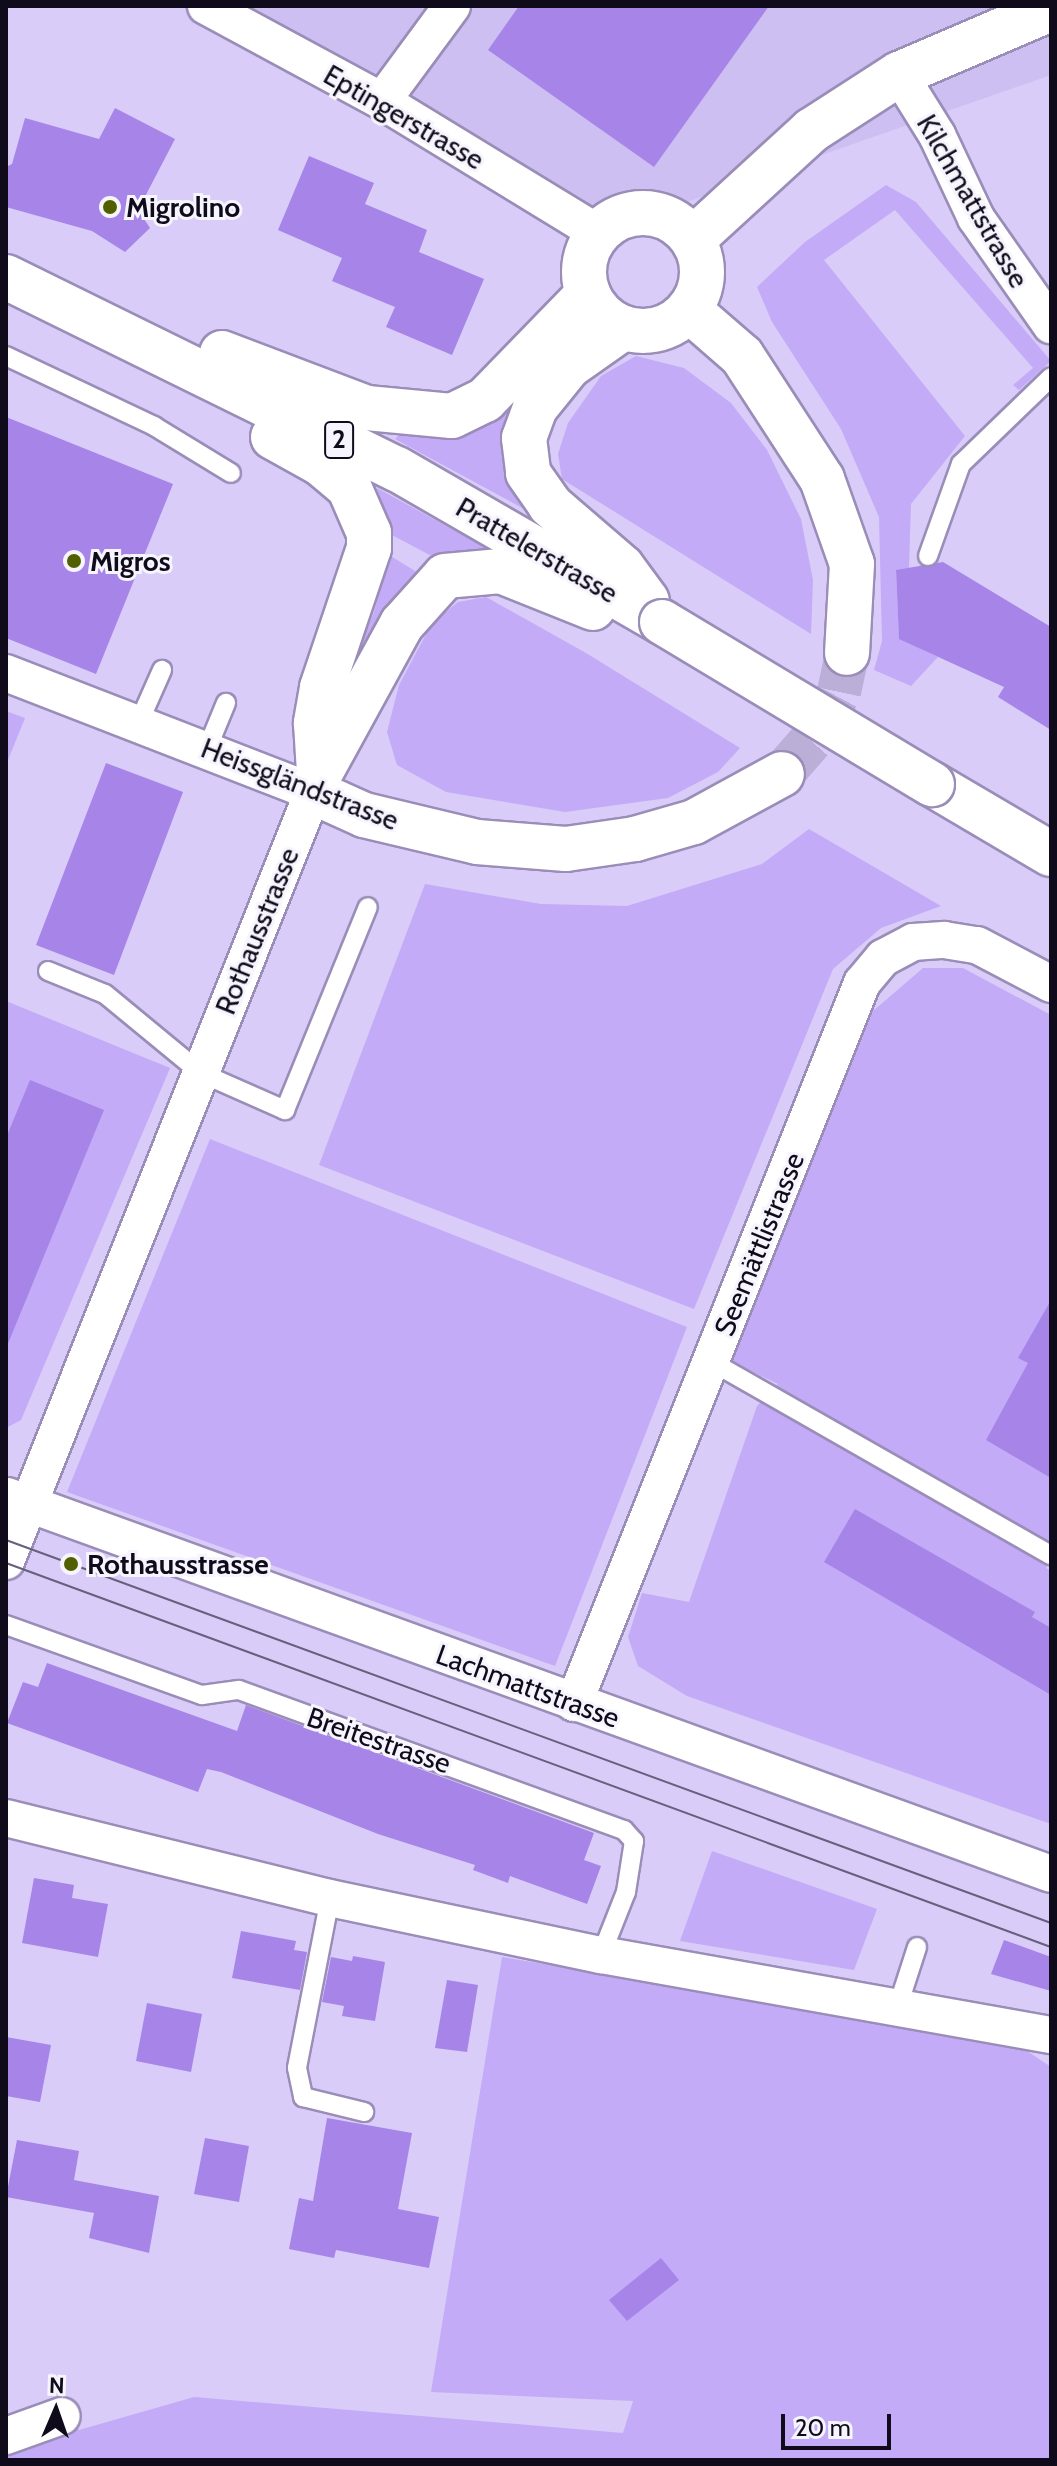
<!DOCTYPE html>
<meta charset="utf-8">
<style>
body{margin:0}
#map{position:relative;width:1057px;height:2466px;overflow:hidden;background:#d9ccf9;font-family:Cabin,sans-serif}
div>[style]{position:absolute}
.built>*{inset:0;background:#cebff2}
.green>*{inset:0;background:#c3abf7}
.building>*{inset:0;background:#a784e8}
.secondary-tunnel>*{height:44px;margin-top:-22px;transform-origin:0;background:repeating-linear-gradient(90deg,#bbafd8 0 44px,transparent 0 66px)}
.roads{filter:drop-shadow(2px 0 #9a8db7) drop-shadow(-2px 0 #9a8db7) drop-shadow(0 2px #9a8db7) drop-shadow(0 -2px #9a8db7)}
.lane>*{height:18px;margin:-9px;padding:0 9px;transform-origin:9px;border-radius:9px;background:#fff}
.street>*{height:36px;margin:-18px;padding:0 18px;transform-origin:18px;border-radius:18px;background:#fff}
.secondary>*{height:44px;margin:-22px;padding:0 22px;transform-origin:22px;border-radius:22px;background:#fff}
.secondary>.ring{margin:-22px;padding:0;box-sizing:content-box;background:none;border:44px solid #fff;border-radius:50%}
.primary>*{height:44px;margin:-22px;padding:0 22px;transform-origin:22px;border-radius:22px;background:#fff}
.tram>*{height:2px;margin:-1px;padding:0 1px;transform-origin:1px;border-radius:1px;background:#675f7b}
.bridges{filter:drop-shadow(2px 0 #9a8db7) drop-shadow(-2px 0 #9a8db7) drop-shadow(0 2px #9a8db7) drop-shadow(0 -2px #9a8db7)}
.primary-bridge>*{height:44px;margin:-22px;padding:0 22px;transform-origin:22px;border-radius:22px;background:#fff}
.dots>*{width:22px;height:22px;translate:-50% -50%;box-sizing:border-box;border:4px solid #f6f4fd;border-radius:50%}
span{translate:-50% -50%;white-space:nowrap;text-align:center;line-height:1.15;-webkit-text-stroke:6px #f6f4fd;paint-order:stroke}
.shield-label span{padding:2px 6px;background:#f6f4fd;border:2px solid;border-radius:6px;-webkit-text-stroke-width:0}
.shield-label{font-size:26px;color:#100b1a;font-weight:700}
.street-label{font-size:28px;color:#100b1a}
.poi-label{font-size:28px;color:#100b1a;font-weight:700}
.left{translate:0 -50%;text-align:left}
.frame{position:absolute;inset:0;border:8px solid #100b1a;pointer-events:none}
.north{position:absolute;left:16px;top:2370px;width:80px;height:80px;-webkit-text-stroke:6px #f6f4fd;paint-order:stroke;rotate:2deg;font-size:22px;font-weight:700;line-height:32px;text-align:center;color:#100b1a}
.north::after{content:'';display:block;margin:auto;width:28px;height:36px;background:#100b1a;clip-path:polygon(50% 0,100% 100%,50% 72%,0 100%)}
.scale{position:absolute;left:781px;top:2414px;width:110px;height:36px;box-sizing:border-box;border:4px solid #100b1a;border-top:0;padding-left:10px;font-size:24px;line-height:28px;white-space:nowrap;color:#100b1a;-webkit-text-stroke:6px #f6f4fd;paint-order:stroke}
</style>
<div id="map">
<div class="built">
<i style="clip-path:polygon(206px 6px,1051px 6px,1051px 75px,598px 233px)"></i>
</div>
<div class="green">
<i style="clip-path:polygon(886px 185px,916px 202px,1051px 361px,1019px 390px,1013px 385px,1033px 368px,895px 210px,824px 260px,965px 436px,911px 504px,909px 568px,896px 571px,899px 638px,938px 657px,911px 686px,874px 670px,882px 641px,879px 517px,841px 429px,772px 322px,757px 287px,805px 242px)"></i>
<i style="clip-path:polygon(636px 356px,684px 368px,731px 403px,767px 450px,801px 519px,813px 580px,811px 634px,562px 479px,558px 454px,568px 423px,601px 376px)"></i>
<i style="clip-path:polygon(536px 376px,528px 511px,395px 439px,401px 433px,435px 437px,475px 430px,502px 412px)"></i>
<i style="clip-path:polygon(377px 488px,488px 549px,441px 561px,390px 534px)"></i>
<i style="clip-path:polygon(389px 555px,420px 574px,344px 687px,374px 612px)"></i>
<i style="clip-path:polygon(486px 597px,586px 653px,740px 748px,718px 772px,668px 798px,565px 812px,446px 792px,397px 765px,387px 732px,399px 685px,432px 623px,458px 602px)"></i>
<i style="clip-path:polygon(6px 711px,25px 718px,6px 765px)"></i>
<i style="clip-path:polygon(809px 829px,941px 906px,881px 928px,833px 969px,694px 1309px,319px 1165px,425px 884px,541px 904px,627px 906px,762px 864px)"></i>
<i style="clip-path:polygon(923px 968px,963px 968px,1051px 1015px,1051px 1560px,1046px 1568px,1051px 1571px,1051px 1824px,687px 1696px,638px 1666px,628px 1637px,642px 1593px,689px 1602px,757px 1406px,778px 1384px,732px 1362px,873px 1011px)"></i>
<i style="clip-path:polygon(6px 1001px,170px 1068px,21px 1420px,6px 1428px)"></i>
<i style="clip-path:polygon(210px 1139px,687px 1327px,555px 1666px,67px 1492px)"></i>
<i style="clip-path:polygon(712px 1851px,877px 1909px,854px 1970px,680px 1941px)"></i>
<i style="clip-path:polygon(502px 1957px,991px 2040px,1024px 2049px,1051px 2067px,1051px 2460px,6px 2460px,6px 2436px,62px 2416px,79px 2430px,194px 2397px,623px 2433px,633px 2401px,431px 2392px)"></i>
</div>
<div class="building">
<i style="clip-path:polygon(519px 6px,769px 6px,654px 167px,488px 50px)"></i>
<i style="clip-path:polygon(115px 108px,175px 139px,138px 210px,150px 228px,125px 252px,92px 231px,6px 207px,6px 167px,12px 164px,25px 118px,99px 139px)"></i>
<i style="clip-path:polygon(309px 156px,374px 183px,365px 204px,427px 230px,419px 252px,484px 279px,452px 355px,386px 327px,395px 307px,332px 281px,342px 258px,278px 230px)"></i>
<i style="clip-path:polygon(6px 417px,173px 484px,96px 674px,6px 638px)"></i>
<i style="clip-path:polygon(943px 562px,1051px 627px,1051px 730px,998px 697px,1004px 687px,899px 639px,896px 570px)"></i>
<i style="clip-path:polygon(106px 763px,183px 792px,114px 975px,36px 945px)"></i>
<i style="clip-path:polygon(30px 1080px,104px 1110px,7px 1346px,6px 1138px)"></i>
<i style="clip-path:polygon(1051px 1300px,1051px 1478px,986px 1440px,1028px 1363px,1018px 1358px)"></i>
<i style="clip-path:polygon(855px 1509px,1035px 1612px,1032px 1617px,1051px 1628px,1051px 1695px,824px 1562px)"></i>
<i style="clip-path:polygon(47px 1663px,237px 1731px,246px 1705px,594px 1833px,584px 1860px,601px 1866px,587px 1904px,510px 1876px,508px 1883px,473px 1870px,475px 1865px,378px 1834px,221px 1772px,207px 1769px,198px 1792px,7px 1723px,23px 1682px,38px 1687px)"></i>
<i style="clip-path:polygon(34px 1878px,74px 1885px,72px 1898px,108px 1904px,98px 1957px,22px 1943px)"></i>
<i style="clip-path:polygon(241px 1931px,296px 1941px,294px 1950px,307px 1952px,300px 1990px,232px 1978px)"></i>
<i style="clip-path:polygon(1004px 1940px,1051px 1957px,1051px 1991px,991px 1974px)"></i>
<i style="clip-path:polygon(353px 1956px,385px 1962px,375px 2021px,342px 2016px,344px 2006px,322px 2002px,331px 1957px,352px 1961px)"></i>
<i style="clip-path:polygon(447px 1980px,478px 1985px,467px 2052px,435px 2048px)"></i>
<i style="clip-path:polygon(147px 2003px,202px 2014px,191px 2072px,136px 2061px)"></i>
<i style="clip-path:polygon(6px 2037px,51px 2045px,40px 2102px,6px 2096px)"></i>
<i style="clip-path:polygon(327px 2118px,412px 2133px,398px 2209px,439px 2217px,429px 2268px,336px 2250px,334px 2258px,289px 2249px,299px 2198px,313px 2201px)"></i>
<i style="clip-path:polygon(205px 2138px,249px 2146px,239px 2202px,194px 2194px)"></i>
<i style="clip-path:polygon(17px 2140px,79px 2151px,74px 2180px,159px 2196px,149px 2253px,89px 2238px,94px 2213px,6px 2197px)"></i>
<i style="clip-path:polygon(661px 2258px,679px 2280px,627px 2321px,609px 2300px)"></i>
</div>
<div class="secondary-tunnel">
<i style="left:782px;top:774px;width:52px;rotate:-48.9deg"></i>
<i style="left:816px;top:735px;width:49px;rotate:-61.9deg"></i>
<i style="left:839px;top:692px;width:40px;rotate:-78deg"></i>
</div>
<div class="roads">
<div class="lane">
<i style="left:6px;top:356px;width:164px;rotate:25.3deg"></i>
<i style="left:154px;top:426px;width:90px;rotate:31.4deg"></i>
<i style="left:928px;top:556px;width:98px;rotate:-70.3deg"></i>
<i style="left:961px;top:464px;width:125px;rotate:-44deg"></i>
<i style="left:139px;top:722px;width:57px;rotate:-66.1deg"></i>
<i style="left:207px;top:749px;width:50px;rotate:-67.6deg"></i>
<i style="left:48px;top:971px;width:61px;rotate:22deg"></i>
<i style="left:105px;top:994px;width:124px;rotate:39.5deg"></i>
<i style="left:201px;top:1073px;width:92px;rotate:23.8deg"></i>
<i style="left:285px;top:1110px;width:219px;rotate:-67.8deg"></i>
<i style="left:712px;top:1362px;width:390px;rotate:29.7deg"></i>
<i style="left:6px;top:1625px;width:208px;rotate:19.7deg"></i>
<i style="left:202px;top:1695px;width:37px;rotate:-8deg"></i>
<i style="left:239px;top:1690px;width:410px;rotate:20deg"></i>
<i style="left:624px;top:1830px;width:15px;rotate:48deg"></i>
<i style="left:634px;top:1841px;width:52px;rotate:98.9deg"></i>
<i style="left:626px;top:1892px;width:68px;rotate:111.6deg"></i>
<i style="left:330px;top:1898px;width:173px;rotate:101deg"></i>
<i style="left:297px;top:2068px;width:30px;rotate:78deg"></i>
<i style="left:303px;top:2097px;width:63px;rotate:13.8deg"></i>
<i style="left:898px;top:2006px;width:62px;rotate:-72.1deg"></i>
</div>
<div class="street">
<i style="left:206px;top:6px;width:200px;rotate:28.4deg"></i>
<i style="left:382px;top:101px;width:253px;rotate:31.4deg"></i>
<i style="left:899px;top:74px;width:72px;rotate:58.1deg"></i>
<i style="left:937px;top:135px;width:92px;rotate:64.8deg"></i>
<i style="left:976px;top:218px;width:131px;rotate:55deg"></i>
<i style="left:382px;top:101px;width:118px;rotate:-53.6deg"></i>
<i style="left:6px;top:673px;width:329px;rotate:21.2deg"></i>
<i style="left:313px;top:792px;width:828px;rotate:111.76deg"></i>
<i style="left:7px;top:1496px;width:1110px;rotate:19.9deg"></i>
<i style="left:574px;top:1703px;width:775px;rotate:-68.2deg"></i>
<i style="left:862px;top:983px;width:33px;rotate:-50deg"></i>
<i style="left:883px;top:958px;width:34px;rotate:-28deg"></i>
<i style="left:913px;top:942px;width:31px;rotate:-4deg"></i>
<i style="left:944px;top:940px;width:33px;rotate:9deg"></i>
<i style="left:977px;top:945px;width:84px;rotate:27.8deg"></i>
<i style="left:6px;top:1818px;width:334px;rotate:13.9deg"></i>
<i style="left:330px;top:1898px;width:277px;rotate:11.9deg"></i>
<i style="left:601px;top:1955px;width:457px;rotate:10.1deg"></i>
<i style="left:6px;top:2436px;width:59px;rotate:-19.7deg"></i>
</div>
<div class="secondary">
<i class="ring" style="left:584px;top:213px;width:74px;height:74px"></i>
<i style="left:693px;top:239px;width:161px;rotate:-42.5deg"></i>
<i style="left:812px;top:130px;width:103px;rotate:-32.8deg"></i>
<i style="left:899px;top:74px;width:165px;rotate:-23.2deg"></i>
<i style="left:689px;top:310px;width:70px;rotate:41deg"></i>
<i style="left:742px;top:356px;width:147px;rotate:57deg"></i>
<i style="left:822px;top:479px;width:90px;rotate:70.6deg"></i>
<i style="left:852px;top:564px;width:89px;rotate:93.2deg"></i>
<i style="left:313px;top:792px;width:56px;rotate:24.3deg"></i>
<i style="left:364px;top:815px;width:116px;rotate:13.4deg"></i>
<i style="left:477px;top:842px;width:89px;rotate:4.5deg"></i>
<i style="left:566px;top:849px;width:70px;rotate:-8.2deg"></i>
<i style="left:635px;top:839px;width:61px;rotate:-16.1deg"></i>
<i style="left:694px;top:822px;width:100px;rotate:-28.6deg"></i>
</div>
<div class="primary">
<i style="left:6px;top:277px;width:436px;rotate:26.2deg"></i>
<i style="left:397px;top:469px;width:306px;rotate:30deg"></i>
<i style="left:623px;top:328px;width:66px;rotate:144.9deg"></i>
<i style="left:569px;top:366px;width:54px;rotate:129deg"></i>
<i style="left:535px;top:408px;width:32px;rotate:110deg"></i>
<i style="left:524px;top:438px;width:35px;rotate:83deg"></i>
<i style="left:528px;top:473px;width:39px;rotate:55deg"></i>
<i style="left:550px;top:505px;width:95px;rotate:40.7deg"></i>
<i style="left:622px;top:567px;width:42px;rotate:53.7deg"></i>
<i style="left:222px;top:353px;width:155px;rotate:20.8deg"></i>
<i style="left:367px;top:408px;width:85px;rotate:5.4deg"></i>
<i style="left:452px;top:416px;width:37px;rotate:-26deg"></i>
<i style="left:485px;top:400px;width:148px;rotate:-45.8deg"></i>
<i style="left:273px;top:437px;width:54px;rotate:29deg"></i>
<i style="left:320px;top:463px;width:38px;rotate:40deg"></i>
<i style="left:349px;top:487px;width:50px;rotate:66.5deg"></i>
<i style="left:369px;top:533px;width:15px;rotate:90deg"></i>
<i style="left:369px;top:548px;width:148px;rotate:108.6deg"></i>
<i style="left:322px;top:688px;width:36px;rotate:100deg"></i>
<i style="left:316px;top:723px;width:49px;rotate:86.5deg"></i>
<i style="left:317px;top:779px;width:177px;rotate:-61.3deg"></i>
<i style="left:402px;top:624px;width:64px;rotate:-48.1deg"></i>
<i style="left:445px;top:576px;width:56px;rotate:-5.1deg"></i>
<i style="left:501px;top:571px;width:99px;rotate:21.9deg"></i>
<i style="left:932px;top:784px;width:138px;rotate:30.5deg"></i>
</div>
</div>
<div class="tram">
<i style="left:6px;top:1540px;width:1113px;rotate:20.13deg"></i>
<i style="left:6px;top:1563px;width:1113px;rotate:20.18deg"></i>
</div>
<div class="bridges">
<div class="primary-bridge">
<i style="left:662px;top:622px;width:315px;rotate:31deg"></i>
</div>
</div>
<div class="dots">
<i style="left:110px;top:207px;background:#525f00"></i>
<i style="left:74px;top:561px;background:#525f00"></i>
<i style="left:71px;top:1564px;background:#525f00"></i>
</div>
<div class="shield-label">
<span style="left:339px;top:440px">2</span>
</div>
<div class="street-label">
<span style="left:404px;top:117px;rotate:30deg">Eptingerstrasse</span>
<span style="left:973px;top:201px;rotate:60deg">Kilchmattstrasse</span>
<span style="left:537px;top:550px;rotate:30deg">Prattelerstrasse</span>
<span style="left:300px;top:784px;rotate:21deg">Heissgländstrasse</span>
<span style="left:257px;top:931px;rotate:-68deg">Rothausstrasse</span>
<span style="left:759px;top:1244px;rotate:-68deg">Seemättlistrasse</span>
<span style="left:528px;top:1686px;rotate:20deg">Lachmattstrasse</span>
<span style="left:379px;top:1740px;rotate:19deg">Breitestrasse</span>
</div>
<div class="poi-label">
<span class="left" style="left:126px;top:207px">Migrolino</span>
<span class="left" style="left:90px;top:561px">Migros</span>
<span class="left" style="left:87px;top:1564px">Rothausstrasse</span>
</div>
<div class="frame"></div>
<div class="north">N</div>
<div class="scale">20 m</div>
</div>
